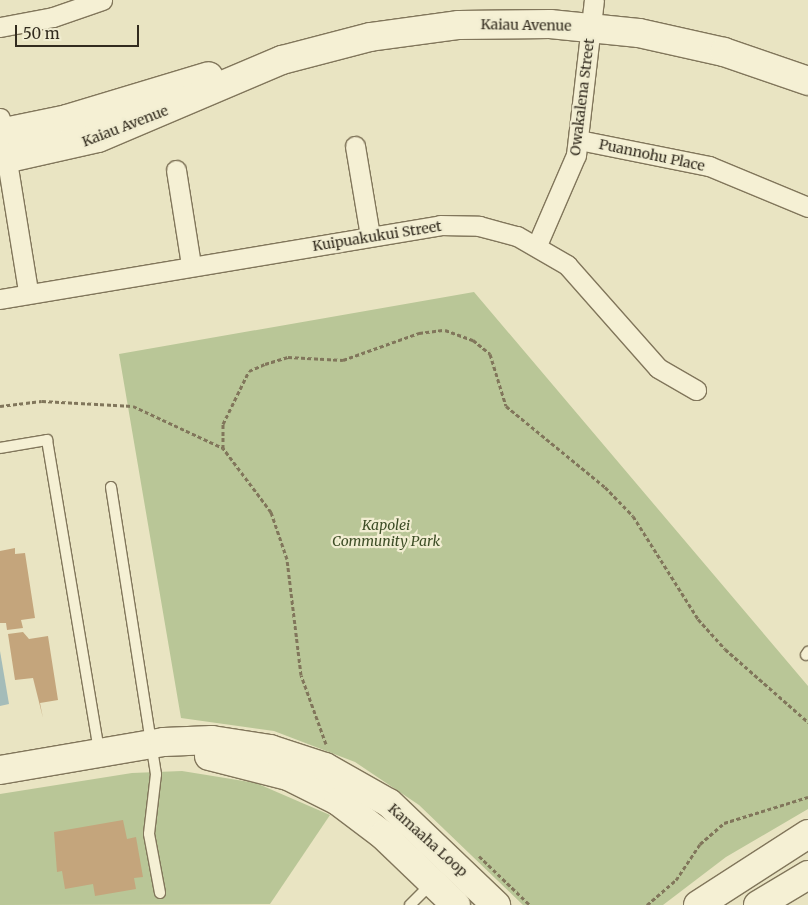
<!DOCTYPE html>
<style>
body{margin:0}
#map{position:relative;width:808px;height:905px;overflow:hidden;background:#e9e4c2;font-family:Merriweather,serif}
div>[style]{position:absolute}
.green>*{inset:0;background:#b9c697}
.water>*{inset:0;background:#a4bcb9}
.building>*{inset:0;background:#c4a57c}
.path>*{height:3px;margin-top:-1.5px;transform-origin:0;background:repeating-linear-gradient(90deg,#81765b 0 4px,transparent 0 6.5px)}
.roads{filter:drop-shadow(1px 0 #81765b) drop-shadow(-1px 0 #81765b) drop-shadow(0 1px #81765b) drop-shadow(0 -1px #81765b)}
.lane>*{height:10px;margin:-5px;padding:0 5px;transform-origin:5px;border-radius:5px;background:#f5f0d4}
.street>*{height:19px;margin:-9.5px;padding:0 9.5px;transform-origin:9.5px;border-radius:9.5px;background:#f5f0d4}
.secondary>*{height:28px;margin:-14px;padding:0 14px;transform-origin:14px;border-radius:14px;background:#f5f0d4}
span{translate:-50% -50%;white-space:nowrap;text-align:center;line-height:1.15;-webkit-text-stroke:4.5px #f1edd1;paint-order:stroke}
.street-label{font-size:14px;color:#322b1e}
.park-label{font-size:14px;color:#3d4d26;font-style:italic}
.scale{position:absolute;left:15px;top:25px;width:124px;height:22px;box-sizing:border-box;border:2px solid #322b1e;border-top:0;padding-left:6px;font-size:15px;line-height:18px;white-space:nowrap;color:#322b1e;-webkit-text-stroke:4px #f1edd1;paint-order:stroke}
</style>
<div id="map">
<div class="green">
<i style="clip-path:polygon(474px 292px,808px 686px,808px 809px,726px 857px,663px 905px,523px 905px,419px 805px,355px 762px,274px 731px,181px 718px,119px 354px)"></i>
<i style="clip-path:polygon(182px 771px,256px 783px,330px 815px,270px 904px,0 905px,0 794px,132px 773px)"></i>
</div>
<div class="water">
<i style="clip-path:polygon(0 651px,9px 704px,0 706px)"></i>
</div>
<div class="building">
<i style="clip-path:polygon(15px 548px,15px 554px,25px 553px,35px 618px,21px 620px,23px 628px,7px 630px,6px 623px,0 623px,0 551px)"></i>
<i style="clip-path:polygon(23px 632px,29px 639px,48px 636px,58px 700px,40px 703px,43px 718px,33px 678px,15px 680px,8px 634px)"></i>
<i style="clip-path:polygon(123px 820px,127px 839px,136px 837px,143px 877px,134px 878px,136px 889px,95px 896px,93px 884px,65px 889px,62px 871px,57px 872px,54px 832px)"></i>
</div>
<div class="path">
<i style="left:0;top:406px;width:42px;rotate:-6.8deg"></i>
<i style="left:42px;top:401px;width:91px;rotate:3.1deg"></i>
<i style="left:133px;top:406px;width:99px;rotate:25deg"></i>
<i style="left:326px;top:744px;width:73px;rotate:-109.9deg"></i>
<i style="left:301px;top:675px;width:117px;rotate:-96.9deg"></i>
<i style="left:287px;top:559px;width:50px;rotate:-108.8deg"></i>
<i style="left:271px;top:512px;width:80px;rotate:-126.9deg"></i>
<i style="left:223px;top:448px;width:24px;rotate:-90deg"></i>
<i style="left:223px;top:424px;width:59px;rotate:-63.9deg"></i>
<i style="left:249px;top:371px;width:17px;rotate:-24deg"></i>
<i style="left:265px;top:364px;width:24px;rotate:-17deg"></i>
<i style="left:288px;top:357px;width:55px;rotate:3.1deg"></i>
<i style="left:343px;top:360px;width:81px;rotate:-19.6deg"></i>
<i style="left:419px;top:333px;width:26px;rotate:-7deg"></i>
<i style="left:445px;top:330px;width:30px;rotate:20deg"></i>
<i style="left:473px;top:340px;width:22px;rotate:39deg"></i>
<i style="left:490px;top:354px;width:54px;rotate:72.9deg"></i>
<i style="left:506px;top:406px;width:128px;rotate:39.3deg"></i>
<i style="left:605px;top:487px;width:40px;rotate:46deg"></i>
<i style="left:633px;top:516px;width:122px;rotate:57.7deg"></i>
<i style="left:698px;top:619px;width:40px;rotate:48deg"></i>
<i style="left:725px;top:649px;width:111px;rotate:41.3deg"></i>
<i style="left:479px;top:856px;width:71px;rotate:43.9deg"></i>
<i style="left:647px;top:905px;width:38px;rotate:-41deg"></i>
<i style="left:676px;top:880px;width:43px;rotate:-56.3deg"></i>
<i style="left:700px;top:844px;width:32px;rotate:-41deg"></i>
<i style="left:724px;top:823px;width:88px;rotate:-17.2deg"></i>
</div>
<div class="roads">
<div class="lane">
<i style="left:0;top:448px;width:48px;rotate:-9.7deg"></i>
<i style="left:47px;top:440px;width:315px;rotate:80.5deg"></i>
<i style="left:111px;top:487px;width:291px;rotate:81.1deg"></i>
<i style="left:156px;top:774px;width:60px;rotate:96.7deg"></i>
<i style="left:149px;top:834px;width:60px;rotate:79.4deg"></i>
<i style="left:806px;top:655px;width:4px;rotate:-56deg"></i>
<i style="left:410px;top:905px;width:31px;rotate:-45deg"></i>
</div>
<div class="street">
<i style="left:0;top:27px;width:54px;rotate:-10.7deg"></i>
<i style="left:53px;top:17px;width:52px;rotate:-19.1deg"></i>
<i style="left:0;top:118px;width:175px;rotate:80.8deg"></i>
<i style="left:579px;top:140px;width:133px;rotate:11.3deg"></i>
<i style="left:709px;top:166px;width:107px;rotate:22.5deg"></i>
<i style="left:355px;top:146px;width:91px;rotate:80.5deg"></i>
<i style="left:176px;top:170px;width:96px;rotate:81deg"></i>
<i style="left:537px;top:245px;width:98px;rotate:-66.6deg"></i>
<i style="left:576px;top:155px;width:156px;rotate:-83.4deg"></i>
<i style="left:0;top:299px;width:446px;rotate:-9.5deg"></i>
<i style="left:440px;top:225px;width:39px;rotate:1deg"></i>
<i style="left:479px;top:226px;width:39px;rotate:15deg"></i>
<i style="left:517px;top:236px;width:58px;rotate:30.1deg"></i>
<i style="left:567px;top:265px;width:137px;rotate:48.5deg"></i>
<i style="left:658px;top:368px;width:44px;rotate:30.1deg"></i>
</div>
<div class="secondary">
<i style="left:0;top:133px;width:68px;rotate:-11.8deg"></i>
<i style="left:67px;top:119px;width:148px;rotate:-16.8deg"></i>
<i style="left:0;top:160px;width:100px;rotate:-12.7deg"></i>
<i style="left:98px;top:138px;width:200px;rotate:-23deg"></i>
<i style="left:282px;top:60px;width:91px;rotate:-14.6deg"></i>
<i style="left:370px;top:37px;width:90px;rotate:-7.7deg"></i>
<i style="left:459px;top:25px;width:91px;rotate:-0.6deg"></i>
<i style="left:550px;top:24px;width:89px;rotate:5.8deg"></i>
<i style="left:639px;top:33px;width:87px;rotate:12.6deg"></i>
<i style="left:724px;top:52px;width:89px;rotate:19deg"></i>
<i style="left:209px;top:756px;width:81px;rotate:14.2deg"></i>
<i style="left:288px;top:776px;width:56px;rotate:26.6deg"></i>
<i style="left:338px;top:801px;width:56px;rotate:37.1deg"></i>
<i style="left:383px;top:835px;width:101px;rotate:43.8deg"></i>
<i style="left:0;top:770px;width:166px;rotate:-9.7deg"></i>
<i style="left:164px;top:742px;width:48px;rotate:-2.4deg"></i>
<i style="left:212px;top:740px;width:59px;rotate:8.8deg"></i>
<i style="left:270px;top:749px;width:58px;rotate:18.1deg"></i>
<i style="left:325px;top:767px;width:73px;rotate:29.4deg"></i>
<i style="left:389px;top:803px;width:148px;rotate:43.6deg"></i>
<i style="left:698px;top:905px;width:131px;rotate:-32.8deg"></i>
<i style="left:758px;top:905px;width:58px;rotate:-31deg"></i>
</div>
</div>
<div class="street-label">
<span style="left:526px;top:25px;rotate:1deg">Kaiau Avenue</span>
<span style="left:582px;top:97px;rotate:-83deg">Owakalena Street</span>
<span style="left:125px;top:126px;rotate:-21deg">Kaiau Avenue</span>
<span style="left:652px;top:155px;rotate:12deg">Puannohu Place</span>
<span style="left:377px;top:236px;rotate:-9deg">Kuipuakukui Street</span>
<span style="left:428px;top:840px;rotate:42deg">Kamaaha Loop</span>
</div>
<div class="park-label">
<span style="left:386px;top:533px">Kapolei<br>Community Park</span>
</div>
<div class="scale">50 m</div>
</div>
